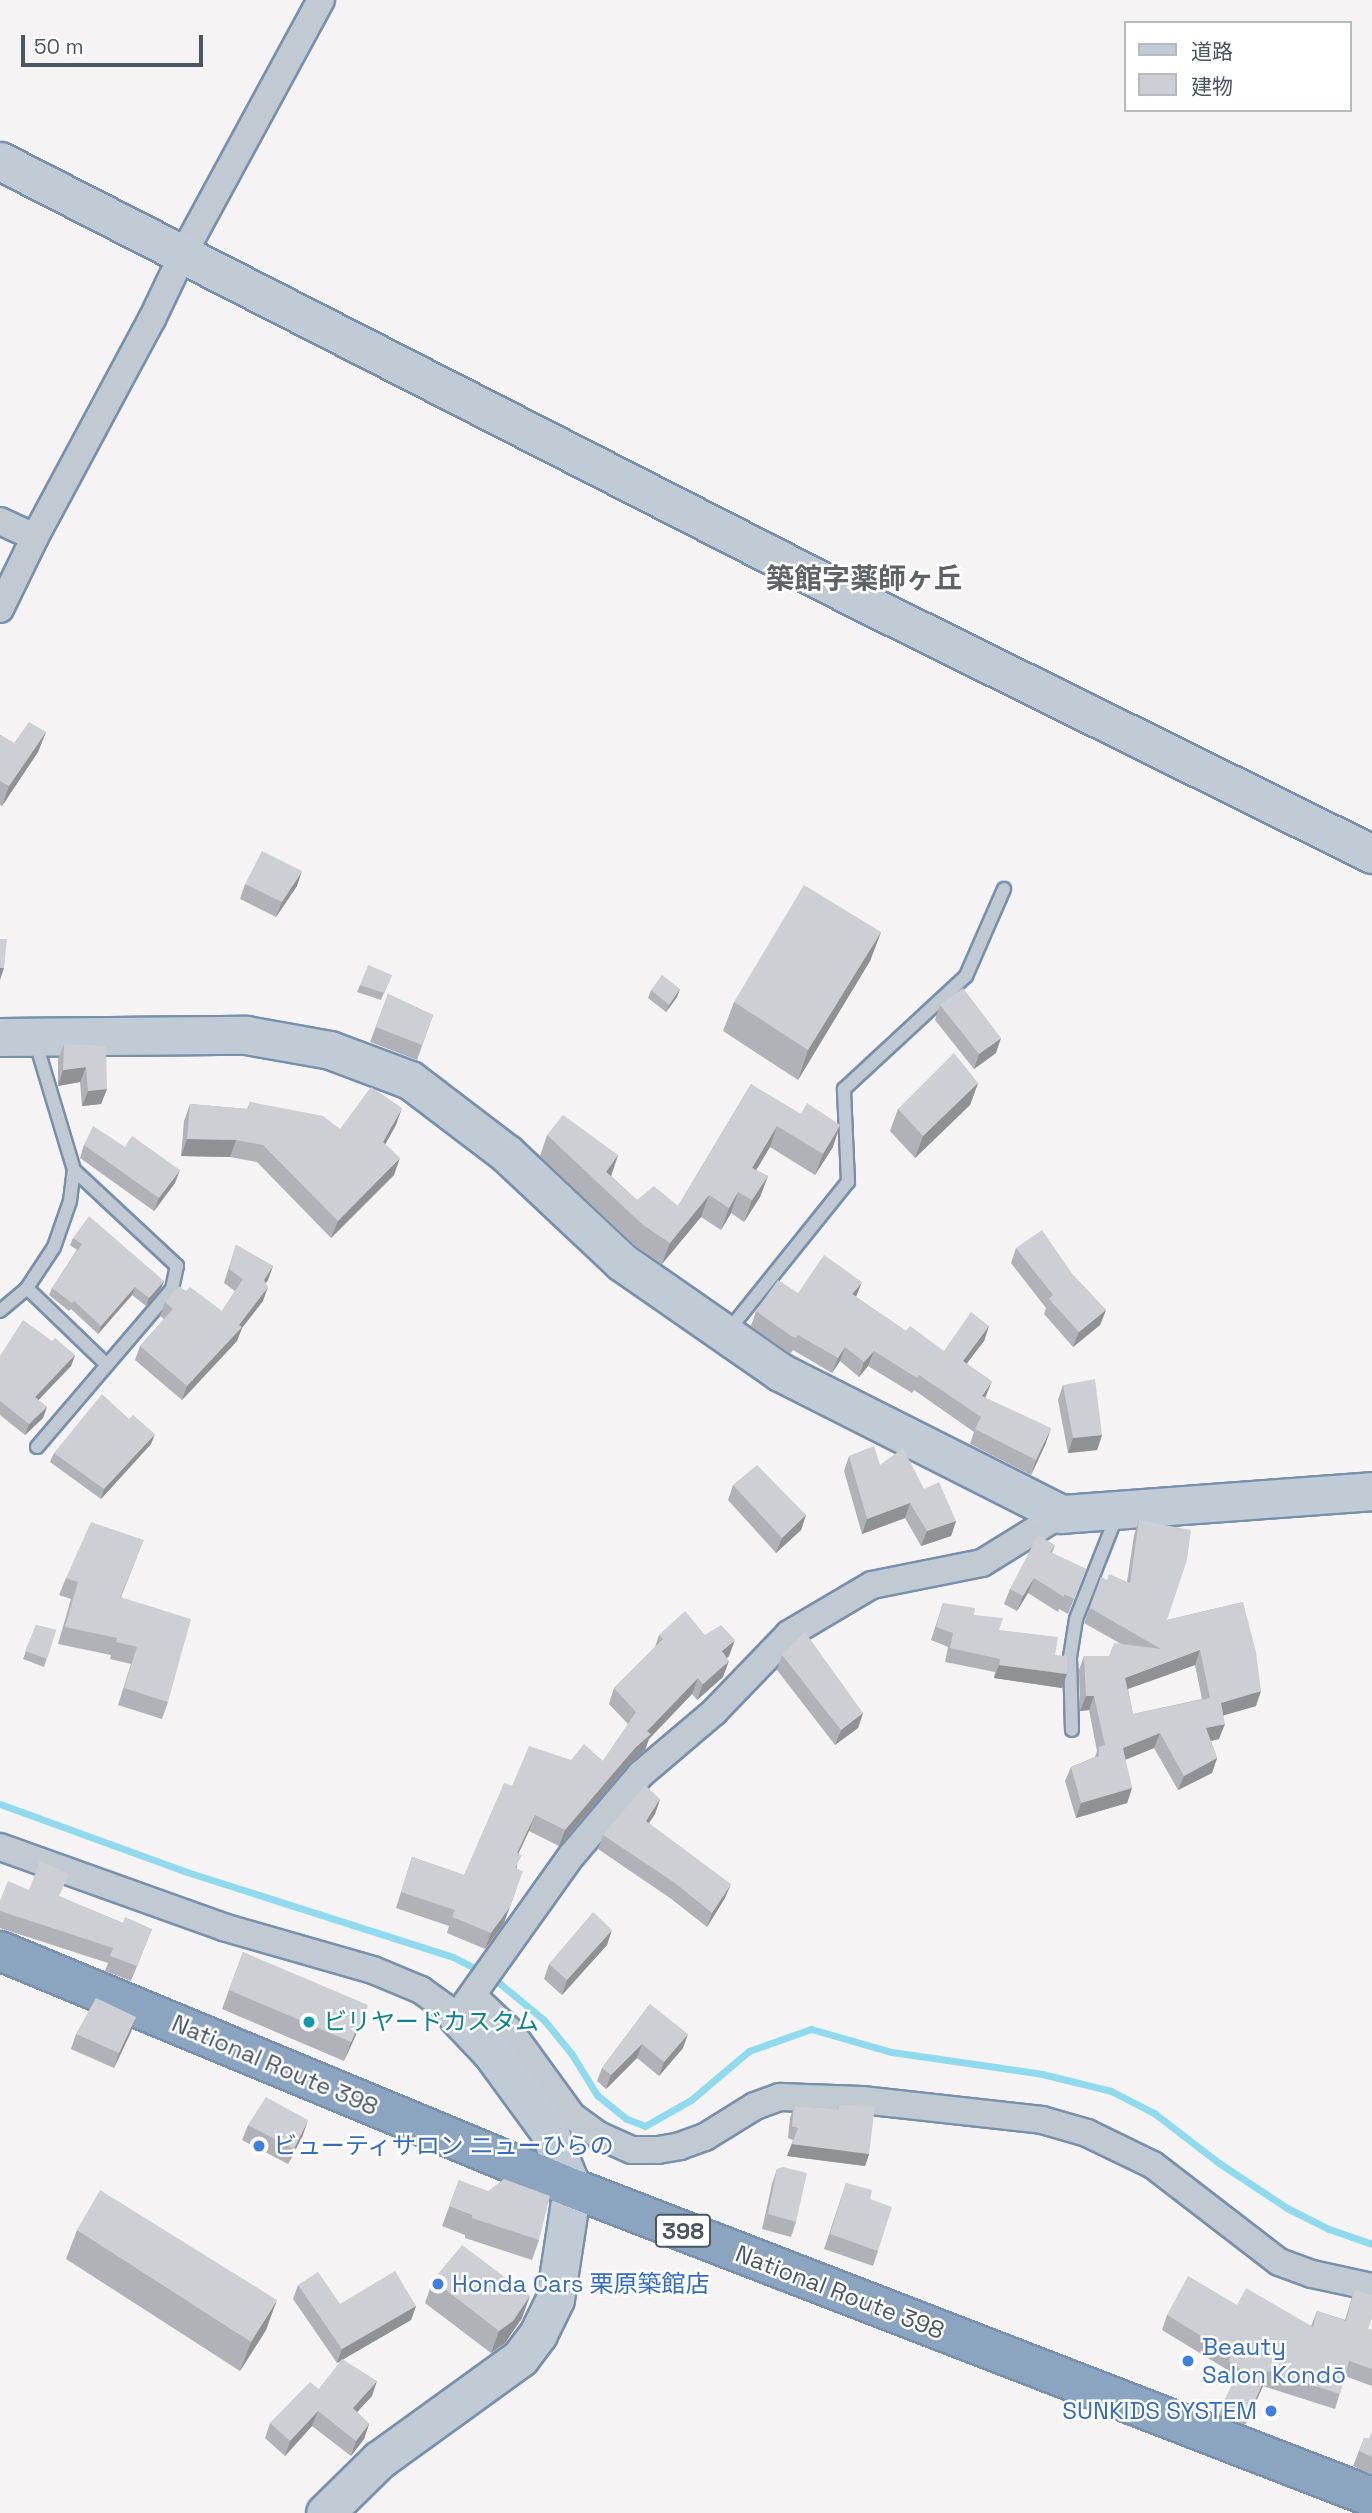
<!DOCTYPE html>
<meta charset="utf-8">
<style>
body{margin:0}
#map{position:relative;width:1372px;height:2513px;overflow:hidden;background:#f5f3f3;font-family:"Space Grotesk","Noto Sans JP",sans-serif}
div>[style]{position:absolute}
.stream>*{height:7px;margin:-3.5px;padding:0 3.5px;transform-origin:3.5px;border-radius:3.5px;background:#90daee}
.roads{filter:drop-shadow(2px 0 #7690ad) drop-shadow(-2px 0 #7690ad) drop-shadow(0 2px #7690ad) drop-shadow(0 -2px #7690ad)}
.lane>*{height:12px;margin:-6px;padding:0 6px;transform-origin:6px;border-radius:6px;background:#c1cad2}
.street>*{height:26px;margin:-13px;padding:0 13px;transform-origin:13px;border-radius:13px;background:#c1cad2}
.secondary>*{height:37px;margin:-18.5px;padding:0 18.5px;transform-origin:18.5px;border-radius:18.5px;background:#c1cbd6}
.highway>*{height:38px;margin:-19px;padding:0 19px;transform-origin:19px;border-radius:19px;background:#8ba5c1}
.wall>*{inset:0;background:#b0b2b7}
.shaded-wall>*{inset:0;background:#909195}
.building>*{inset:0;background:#cdcfd5}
.dots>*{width:19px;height:19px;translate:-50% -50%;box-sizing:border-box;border:4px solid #fff;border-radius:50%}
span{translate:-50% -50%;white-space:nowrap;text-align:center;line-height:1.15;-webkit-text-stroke:5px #fff;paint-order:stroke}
.shield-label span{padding:2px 5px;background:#fff;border:2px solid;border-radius:5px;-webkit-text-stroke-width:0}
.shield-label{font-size:23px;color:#4a5661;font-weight:700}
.culture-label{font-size:24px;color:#0d838f}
.left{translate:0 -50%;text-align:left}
.street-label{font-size:24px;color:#4a5661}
.shop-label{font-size:24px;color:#366cbe}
.right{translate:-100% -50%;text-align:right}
.quarter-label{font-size:28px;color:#5f6368;font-weight:700}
.legend{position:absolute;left:1124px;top:21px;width:228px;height:91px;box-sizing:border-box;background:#fff;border:2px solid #b7bbc0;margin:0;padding:9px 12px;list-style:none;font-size:21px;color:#4a5661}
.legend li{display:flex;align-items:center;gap:14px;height:35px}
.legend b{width:35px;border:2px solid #b7bbc0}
.scale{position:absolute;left:21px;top:35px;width:182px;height:32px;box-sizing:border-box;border:4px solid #4a5661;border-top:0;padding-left:9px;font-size:21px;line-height:24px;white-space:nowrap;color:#4a5661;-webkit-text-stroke:5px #fff;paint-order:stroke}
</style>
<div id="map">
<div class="stream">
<i style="left:0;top:1804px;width:199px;rotate:20deg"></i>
<i style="left:187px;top:1872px;width:279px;rotate:17.7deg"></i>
<i style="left:453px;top:1957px;width:31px;rotate:27deg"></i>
<i style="left:492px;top:1977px;width:67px;rotate:39.6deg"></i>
<i style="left:544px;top:2020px;width:43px;rotate:50.7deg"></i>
<i style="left:571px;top:2053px;width:49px;rotate:58.2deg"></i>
<i style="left:597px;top:2095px;width:38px;rotate:39deg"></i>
<i style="left:627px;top:2119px;width:19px;rotate:21deg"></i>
<i style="left:645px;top:2126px;width:53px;rotate:-29.5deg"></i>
<i style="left:691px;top:2100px;width:76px;rotate:-40.2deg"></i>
<i style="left:749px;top:2051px;width:66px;rotate:-19.5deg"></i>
<i style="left:811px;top:2029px;width:84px;rotate:15.9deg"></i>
<i style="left:892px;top:2052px;width:152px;rotate:8.3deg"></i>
<i style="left:1042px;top:2074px;width:71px;rotate:13.8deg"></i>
<i style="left:1111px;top:2091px;width:48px;rotate:27.1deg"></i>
<i style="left:1154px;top:2113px;width:82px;rotate:37.6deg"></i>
<i style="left:1219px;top:2163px;width:82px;rotate:33.5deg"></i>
<i style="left:1287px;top:2208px;width:47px;rotate:26.6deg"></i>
<i style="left:1329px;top:2229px;width:46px;rotate:19.2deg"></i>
</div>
<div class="roads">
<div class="lane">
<i style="left:27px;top:1288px;width:111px;rotate:43.9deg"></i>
<i style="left:0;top:1311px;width:35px;rotate:-40deg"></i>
<i style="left:27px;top:1288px;width:49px;rotate:-56.6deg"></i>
<i style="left:54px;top:1247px;width:49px;rotate:-70.8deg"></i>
<i style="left:70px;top:1201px;width:31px;rotate:-83deg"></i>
<i style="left:74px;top:1170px;width:136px;rotate:-106.7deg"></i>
<i style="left:728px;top:1331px;width:191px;rotate:-51.2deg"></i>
<i style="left:848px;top:1182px;width:93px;rotate:-92.5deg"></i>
<i style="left:844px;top:1089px;width:166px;rotate:-42.8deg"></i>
<i style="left:966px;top:976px;width:95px;rotate:-66.4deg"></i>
<i style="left:37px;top:1447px;width:208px;rotate:-49.5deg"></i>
<i style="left:172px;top:1289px;width:24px;rotate:-78deg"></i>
<i style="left:177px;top:1266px;width:141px;rotate:-137deg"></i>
<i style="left:1072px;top:1730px;width:73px;rotate:-91.6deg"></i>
<i style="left:1070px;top:1657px;width:38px;rotate:-81deg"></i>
<i style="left:1076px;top:1619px;width:112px;rotate:-68.5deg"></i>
</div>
<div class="street">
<i style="left:0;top:521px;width:38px;rotate:25deg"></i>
<i style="left:0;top:609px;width:80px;rotate:-64.1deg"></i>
<i style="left:35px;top:537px;width:247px;rotate:-61.8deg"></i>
<i style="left:152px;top:319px;width:72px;rotate:-64.5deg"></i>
<i style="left:183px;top:254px;width:289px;rotate:-61.5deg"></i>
<i style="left:0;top:1847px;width:237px;rotate:19.7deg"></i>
<i style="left:223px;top:1927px;width:156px;rotate:16deg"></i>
<i style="left:373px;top:1970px;width:52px;rotate:22.6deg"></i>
<i style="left:421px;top:1990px;width:44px;rotate:35.8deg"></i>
<i style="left:457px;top:2016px;width:198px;rotate:-54.5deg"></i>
<i style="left:572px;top:1855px;width:106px;rotate:-49.6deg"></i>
<i style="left:641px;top:1774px;width:96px;rotate:-40.3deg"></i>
<i style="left:714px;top:1712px;width:108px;rotate:-46.1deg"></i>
<i style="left:789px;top:1634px;width:96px;rotate:-30.6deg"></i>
<i style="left:872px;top:1585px;width:112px;rotate:-11.3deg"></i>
<i style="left:982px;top:1563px;width:93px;rotate:-31.8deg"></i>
<i style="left:473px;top:1996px;width:52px;rotate:43.5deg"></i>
<i style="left:511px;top:2032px;width:104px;rotate:54deg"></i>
<i style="left:572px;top:2116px;width:32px;rotate:36deg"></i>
<i style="left:598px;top:2135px;width:37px;rotate:24deg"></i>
<i style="left:632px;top:2150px;width:26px"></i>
<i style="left:658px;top:2150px;width:22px;rotate:-10deg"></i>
<i style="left:680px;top:2146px;width:27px;rotate:-20deg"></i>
<i style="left:705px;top:2137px;width:59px;rotate:-31.8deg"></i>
<i style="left:755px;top:2106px;width:27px;rotate:-20deg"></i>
<i style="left:780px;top:2097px;width:82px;rotate:2.1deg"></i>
<i style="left:862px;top:2100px;width:181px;rotate:6.3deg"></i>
<i style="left:1042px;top:2120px;width:47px;rotate:16.1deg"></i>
<i style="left:1087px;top:2133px;width:73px;rotate:25.9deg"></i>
<i style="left:1153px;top:2165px;width:159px;rotate:37.6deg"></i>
<i style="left:1279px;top:2262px;width:35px;rotate:20deg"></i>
<i style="left:1312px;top:2274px;width:61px;rotate:12.2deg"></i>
</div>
<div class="secondary">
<i style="left:0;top:161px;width:962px;rotate:27.07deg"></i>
<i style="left:857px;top:599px;width:575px;rotate:26.34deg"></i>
<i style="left:0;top:1037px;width:246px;rotate:-0.5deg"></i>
<i style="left:246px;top:1035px;width:85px;rotate:10.1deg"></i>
<i style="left:330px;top:1050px;width:85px;rotate:20.6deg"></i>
<i style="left:410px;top:1080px;width:122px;rotate:37.3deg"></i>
<i style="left:507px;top:1154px;width:158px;rotate:43.2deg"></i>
<i style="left:622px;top:1262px;width:193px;rotate:34.8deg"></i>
<i style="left:780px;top:1372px;width:315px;rotate:26.8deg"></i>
<i style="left:1061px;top:1514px;width:312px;rotate:-4.2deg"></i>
<i style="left:325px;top:2513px;width:76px;rotate:-44.5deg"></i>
<i style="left:379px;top:2460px;width:174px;rotate:-35.9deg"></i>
<i style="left:520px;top:2358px;width:30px;rotate:-53deg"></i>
<i style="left:538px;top:2334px;width:39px;rotate:-64deg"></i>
<i style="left:555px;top:2299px;width:112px;rotate:-81.3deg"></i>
<i style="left:572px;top:2188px;width:61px;rotate:-112deg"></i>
<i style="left:549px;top:2131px;width:97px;rotate:-126.2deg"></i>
<i style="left:492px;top:2053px;width:51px;rotate:-133.4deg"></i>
</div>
<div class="highway">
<i style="left:0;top:1951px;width:619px;rotate:22.51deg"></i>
<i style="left:572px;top:2188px;width:858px;rotate:21.12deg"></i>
</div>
</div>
<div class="wall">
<i style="clip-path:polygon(46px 732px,38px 752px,2px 806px,0 805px,0 735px,14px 743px)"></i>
<i style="clip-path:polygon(245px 884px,297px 886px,276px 917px,240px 899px)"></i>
<i style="clip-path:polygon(881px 932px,870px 961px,798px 1080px,723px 1031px,734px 1002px)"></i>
<i style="clip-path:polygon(392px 975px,381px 1000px,357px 992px,360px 985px)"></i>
<i style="clip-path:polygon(680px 989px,677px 997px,666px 1012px,648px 998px,651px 990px)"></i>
<i style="clip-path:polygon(388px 994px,433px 1015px,417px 1060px,370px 1042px)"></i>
<i style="clip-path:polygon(940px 1005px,996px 1053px,974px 1069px,935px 1020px)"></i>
<i style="clip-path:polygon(64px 1044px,107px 1089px,101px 1104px,82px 1106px,80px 1082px,58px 1086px,58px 1059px)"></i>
<i style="clip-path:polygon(978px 1083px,970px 1105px,915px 1158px,890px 1131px,898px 1109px)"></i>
<i style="clip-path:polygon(751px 1084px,833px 1147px,815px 1175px,770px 1147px,756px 1170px,768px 1176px,760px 1197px,744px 1222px,731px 1213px,721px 1230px,701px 1217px,662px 1264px,635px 1246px,540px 1156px,547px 1135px,618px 1155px,611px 1176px,637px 1200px,678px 1206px)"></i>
<i style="clip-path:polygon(250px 1102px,340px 1129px,396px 1125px,385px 1144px,394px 1175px,331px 1238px,257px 1162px,230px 1157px,181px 1156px,184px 1121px,190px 1104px,247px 1109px)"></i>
<i style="clip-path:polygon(84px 1145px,125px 1147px,175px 1183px,154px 1211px,80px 1158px)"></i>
<i style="clip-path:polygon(73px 1238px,164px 1281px,161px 1289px,146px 1306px,132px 1295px,98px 1334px,71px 1309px,69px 1311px,49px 1295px,52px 1288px,77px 1250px,70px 1245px)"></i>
<i style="clip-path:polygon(236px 1245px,273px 1266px,266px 1283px,263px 1301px,242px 1328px,237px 1341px,182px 1400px,135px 1360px,140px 1346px,164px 1319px,160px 1316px,165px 1302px,186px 1291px,222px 1311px,235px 1291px,224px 1283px)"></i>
<i style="clip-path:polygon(1016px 1248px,1073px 1275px,1106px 1310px,1100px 1325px,1073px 1347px,1044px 1314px,1046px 1308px,1011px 1263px)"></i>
<i style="clip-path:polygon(798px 1293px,856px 1297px,906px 1331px,944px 1351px,989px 1326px,984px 1341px,967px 1363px,985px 1397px,1046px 1443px,1031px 1475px,970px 1444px,974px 1432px,914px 1390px,912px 1393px,868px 1366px,859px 1377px,840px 1361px,832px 1373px,793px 1350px,791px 1353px,786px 1351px,751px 1326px,756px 1311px)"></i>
<i style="clip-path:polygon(52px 1341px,75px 1355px,71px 1366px,38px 1400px,47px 1407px,43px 1418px,25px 1435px,0 1415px,0 1356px)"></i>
<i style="clip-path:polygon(1063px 1385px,1102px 1435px,1097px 1450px,1068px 1453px,1058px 1400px)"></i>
<i style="clip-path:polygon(151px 1444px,101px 1499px,50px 1462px,54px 1453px)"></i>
<i style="clip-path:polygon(849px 1456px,880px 1465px,924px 1489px,956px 1521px,951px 1536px,921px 1546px,905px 1518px,862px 1534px,844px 1471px)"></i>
<i style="clip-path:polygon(733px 1485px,806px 1515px,801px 1530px,776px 1553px,728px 1500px)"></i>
<i style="clip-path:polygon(evenodd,1139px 1520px,1167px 1620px,1243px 1602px,1256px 1706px,1223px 1715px,1219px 1739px,1211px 1741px,1217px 1758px,1212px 1773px,1178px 1790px,1154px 1748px,1125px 1760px,1132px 1788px,1127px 1803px,1076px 1818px,1065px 1781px,1071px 1767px,1095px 1757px,1097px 1751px,1089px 1710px,1080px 1711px,1079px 1670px,1084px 1656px,1109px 1656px,1121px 1644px,1084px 1623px,1101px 1577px,1107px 1580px,1127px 1582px,1134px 1535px,1139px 1520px,1195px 1665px,1202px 1699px,1133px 1714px,1128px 1689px,1195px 1665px)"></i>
<i style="clip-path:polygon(1055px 1545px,1052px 1553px,1086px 1569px,1068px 1614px,1059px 1609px,1058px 1612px,1028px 1593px,1017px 1611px,1004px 1604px,1010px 1589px)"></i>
<i style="clip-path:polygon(137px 1557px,121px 1597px,168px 1702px,162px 1719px,118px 1705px,131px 1664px,110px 1659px,111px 1655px,58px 1644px,71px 1599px,59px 1595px,66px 1578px)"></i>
<i style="clip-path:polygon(943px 1603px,974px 1615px,999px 1630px,1055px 1655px,1062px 1688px,994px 1678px,995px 1672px,945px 1662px,948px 1647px,931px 1640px)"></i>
<i style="clip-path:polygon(36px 1625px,56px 1630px,44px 1667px,23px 1659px)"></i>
<i style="clip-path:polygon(659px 1635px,705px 1635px,729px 1656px,727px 1658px,723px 1677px,697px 1700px,692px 1694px,649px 1739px,645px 1750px,629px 1764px,559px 1846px,529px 1831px,518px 1854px,517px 1869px,504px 1923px,485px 1949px,447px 1933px,449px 1926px,396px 1908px,412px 1857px,464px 1875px,512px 1786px,571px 1760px,603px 1761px,628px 1724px,609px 1704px,614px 1688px,655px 1647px)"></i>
<i style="clip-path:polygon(782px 1655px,863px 1713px,858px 1728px,835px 1745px,777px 1670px)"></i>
<i style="clip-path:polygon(660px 1799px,655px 1814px,649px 1823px,725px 1898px,707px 1927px,670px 1898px,598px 1849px,603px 1835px)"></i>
<i style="clip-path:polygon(29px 1890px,60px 1897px,123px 1923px,152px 1929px,131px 1981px,105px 1971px,108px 1963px,0 1928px,0 1901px)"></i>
<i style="clip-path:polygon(607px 1945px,562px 1995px,544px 1979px,549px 1964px)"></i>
<i style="clip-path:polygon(243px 1952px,361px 2024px,344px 2061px,222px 2009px)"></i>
<i style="clip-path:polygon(650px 2004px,683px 2048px,659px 2076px,637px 2058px,606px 2089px,597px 2081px,602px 2068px)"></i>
<i style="clip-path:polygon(136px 2017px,131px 2032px,114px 2068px,71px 2049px,76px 2034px)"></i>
<i style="clip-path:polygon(839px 2105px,869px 2154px,865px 2166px,787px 2156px,793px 2140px,788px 2138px,790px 2118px,794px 2106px,837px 2109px)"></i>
<i style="clip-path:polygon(248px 2125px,303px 2135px,288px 2164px,242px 2140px)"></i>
<i style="clip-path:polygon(777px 2169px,796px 2222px,791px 2237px,762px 2229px,772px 2184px)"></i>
<i style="clip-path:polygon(459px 2180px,539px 2240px,532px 2260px,465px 2238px,465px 2235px,442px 2226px)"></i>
<i style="clip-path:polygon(846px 2183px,870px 2199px,878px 2251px,873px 2266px,824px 2249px)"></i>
<i style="clip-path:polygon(77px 2230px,266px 2330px,240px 2371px,66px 2259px)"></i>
<i style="clip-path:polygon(433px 2280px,522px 2318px,505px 2343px,491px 2353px,425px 2303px)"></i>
<i style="clip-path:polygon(298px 2285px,340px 2304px,416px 2306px,411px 2320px,343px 2359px,372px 2396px,357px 2412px,369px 2424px,364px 2439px,351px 2456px,312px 2426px,285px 2456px,265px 2438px,270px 2423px,319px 2389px,342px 2360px,337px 2363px,293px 2299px)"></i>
<i style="clip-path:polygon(1354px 2290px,1368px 2329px,1372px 2330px,1372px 2386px,1345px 2376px,1335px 2409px,1263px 2386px,1245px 2425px,1219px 2415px,1225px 2399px,1233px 2383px,1224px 2376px,1226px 2369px,1162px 2330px,1167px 2315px,1237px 2305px,1311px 2326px,1317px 2311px,1345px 2320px)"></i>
<i style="clip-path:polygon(1372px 2432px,1372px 2475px,1353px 2466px,1364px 2438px,1369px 2439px)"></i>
</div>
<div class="shaded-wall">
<i style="clip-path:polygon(46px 732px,38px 752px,2px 806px,9px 786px)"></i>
<i style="clip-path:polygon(302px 871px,297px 886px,276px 917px,282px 902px)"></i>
<i style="clip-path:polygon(881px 932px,870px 961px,798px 1080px,808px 1050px)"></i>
<i style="clip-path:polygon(0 968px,4px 968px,0 980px)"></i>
<i style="clip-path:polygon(680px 989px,677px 997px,666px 1012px,669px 1005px)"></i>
<i style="clip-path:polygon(1001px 1038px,996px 1053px,974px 1069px,979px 1054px)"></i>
<i style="clip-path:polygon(86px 1067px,80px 1082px,58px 1086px,63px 1070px)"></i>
<i style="clip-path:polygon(978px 1083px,970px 1105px,915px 1158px,923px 1136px)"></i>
<i style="clip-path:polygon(107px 1089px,101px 1104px,82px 1106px,88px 1091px)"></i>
<i style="clip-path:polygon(402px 1108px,396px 1125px,377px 1159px,383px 1142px)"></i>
<i style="clip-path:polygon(840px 1125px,833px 1147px,815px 1175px,823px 1154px)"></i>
<i style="clip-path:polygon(777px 1126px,770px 1147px,745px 1189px,752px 1168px)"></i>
<i style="clip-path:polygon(187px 1139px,236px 1140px,230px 1157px,181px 1156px)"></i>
<i style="clip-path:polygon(618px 1155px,611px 1176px,606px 1172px)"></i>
<i style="clip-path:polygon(400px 1158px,394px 1175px,331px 1238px,338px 1221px)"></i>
<i style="clip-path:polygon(180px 1170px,175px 1183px,154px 1211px,159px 1198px)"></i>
<i style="clip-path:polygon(768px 1176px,760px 1197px,744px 1222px,752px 1200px)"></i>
<i style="clip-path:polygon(738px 1192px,731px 1213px,721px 1230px,729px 1208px)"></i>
<i style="clip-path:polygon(709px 1195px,701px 1217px,662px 1264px,670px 1243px)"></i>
<i style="clip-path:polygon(273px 1266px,268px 1280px,259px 1294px,264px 1280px)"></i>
<i style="clip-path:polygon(164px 1281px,161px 1289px,146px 1306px,149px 1298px)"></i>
<i style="clip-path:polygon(862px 1282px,856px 1297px,852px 1294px)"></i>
<i style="clip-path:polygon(135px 1287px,132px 1295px,98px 1334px,101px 1326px)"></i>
<i style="clip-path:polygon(268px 1287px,263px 1301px,242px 1328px,237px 1341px,182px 1400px,187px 1386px,239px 1325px)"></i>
<i style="clip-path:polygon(1106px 1310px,1100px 1325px,1073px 1347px,1079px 1332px)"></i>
<i style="clip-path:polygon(989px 1326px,984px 1341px,958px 1375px,963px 1361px)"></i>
<i style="clip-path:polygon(845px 1347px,840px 1361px,832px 1373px,838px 1358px)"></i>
<i style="clip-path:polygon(874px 1351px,868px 1366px,859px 1377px,864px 1362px)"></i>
<i style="clip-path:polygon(75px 1355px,71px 1366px,31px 1408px,35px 1397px)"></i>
<i style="clip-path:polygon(992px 1381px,986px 1396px,977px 1411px,982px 1396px)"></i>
<i style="clip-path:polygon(47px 1407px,43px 1418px,25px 1435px,29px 1424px)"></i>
<i style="clip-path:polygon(1051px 1428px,1046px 1443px,1031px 1475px,1036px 1460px)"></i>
<i style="clip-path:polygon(155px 1434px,151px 1444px,101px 1499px,104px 1489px)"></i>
<i style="clip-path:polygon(1102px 1435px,1097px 1450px,1068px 1453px,1073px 1438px)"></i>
<i style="clip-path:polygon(910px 1503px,905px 1518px,862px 1534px,867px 1519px)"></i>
<i style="clip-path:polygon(806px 1515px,801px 1530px,776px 1553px,782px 1538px)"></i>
<i style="clip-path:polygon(956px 1521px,951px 1536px,921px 1546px,927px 1531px)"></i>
<i style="clip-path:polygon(1034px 1578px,1028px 1593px,1017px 1611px,1023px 1596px)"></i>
<i style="clip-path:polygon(735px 1640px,729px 1656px,716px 1667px,722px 1651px)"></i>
<i style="clip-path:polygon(1200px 1650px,1195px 1665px,1119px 1692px,1125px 1678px)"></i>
<i style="clip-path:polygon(729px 1661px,723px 1677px,697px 1700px,703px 1684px)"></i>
<i style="clip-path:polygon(999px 1665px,1067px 1674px,1062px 1688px,994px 1678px)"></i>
<i style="clip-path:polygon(698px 1678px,692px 1694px,649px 1739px,645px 1750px,629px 1764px,559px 1846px,565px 1830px,647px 1731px)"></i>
<i style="clip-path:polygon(1261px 1691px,1256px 1706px,1215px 1718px,1221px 1703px)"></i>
<i style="clip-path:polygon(1086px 1696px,1094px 1696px,1089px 1710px,1080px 1711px)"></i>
<i style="clip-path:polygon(863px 1713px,858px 1728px,835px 1745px,841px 1730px)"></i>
<i style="clip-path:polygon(1225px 1724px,1219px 1739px,1201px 1743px,1206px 1728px)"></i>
<i style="clip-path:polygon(1160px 1733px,1154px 1748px,1117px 1763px,1123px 1748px)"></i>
<i style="clip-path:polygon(1217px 1758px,1212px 1773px,1178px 1790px,1184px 1776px)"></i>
<i style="clip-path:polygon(1132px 1788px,1127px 1803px,1076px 1818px,1081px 1803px)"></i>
<i style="clip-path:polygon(660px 1799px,655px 1814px,641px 1835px,646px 1821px)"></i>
<i style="clip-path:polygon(535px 1815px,529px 1831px,511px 1869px,517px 1853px)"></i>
<i style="clip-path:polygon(731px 1884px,725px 1898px,707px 1927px,712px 1913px)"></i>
<i style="clip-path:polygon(517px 1887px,504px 1923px,485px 1949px,491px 1933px)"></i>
<i style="clip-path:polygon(612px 1930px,607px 1945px,562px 1995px,567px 1980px)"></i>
<i style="clip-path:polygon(368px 2005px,361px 2024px,344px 2061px,351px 2042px)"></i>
<i style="clip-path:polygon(136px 2017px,131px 2032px,114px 2068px,119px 2053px)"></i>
<i style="clip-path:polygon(688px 2034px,683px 2048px,659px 2076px,664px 2062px)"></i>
<i style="clip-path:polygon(642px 2044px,637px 2058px,606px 2089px,611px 2075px)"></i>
<i style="clip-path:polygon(308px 2120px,303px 2135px,288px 2164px,294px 2149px)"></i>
<i style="clip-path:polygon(792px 2144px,869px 2154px,865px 2166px,787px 2156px)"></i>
<i style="clip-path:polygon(530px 2296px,522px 2318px,505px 2343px,491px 2353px,499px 2331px)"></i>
<i style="clip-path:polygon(277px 2300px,266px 2330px,240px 2371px,251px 2342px)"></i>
<i style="clip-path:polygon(416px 2306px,411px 2320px,337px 2363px,342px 2349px)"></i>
<i style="clip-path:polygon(1268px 2371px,1263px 2386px,1245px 2425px,1251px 2410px)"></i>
<i style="clip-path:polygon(377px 2381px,372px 2396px,347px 2423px,353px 2408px)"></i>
<i style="clip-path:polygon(318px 2411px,312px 2426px,285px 2456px,290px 2441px)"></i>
<i style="clip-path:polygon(369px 2424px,364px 2439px,351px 2456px,356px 2441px)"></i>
</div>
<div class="building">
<i style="clip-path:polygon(29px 722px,46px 732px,9px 786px,0 781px,0 735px,14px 743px)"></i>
<i style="clip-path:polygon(262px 851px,302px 871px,282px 902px,245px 884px)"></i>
<i style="clip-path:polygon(804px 885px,881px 932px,808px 1050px,734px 1002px)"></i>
<i style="clip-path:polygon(0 939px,7px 939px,4px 968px,0 968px)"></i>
<i style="clip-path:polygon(368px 965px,392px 975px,384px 993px,360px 985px)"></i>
<i style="clip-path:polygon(662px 975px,680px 989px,669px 1005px,651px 990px)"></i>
<i style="clip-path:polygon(963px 988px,1001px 1038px,979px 1054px,940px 1005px)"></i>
<i style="clip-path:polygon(388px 994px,433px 1015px,422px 1045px,376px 1027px)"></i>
<i style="clip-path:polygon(64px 1044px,106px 1046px,107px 1089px,88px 1091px,86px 1067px,63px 1070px)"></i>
<i style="clip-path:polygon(954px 1053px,978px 1083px,923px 1136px,898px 1109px)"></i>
<i style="clip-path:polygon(751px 1084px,801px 1114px,807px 1103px,840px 1125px,823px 1154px,777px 1126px,752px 1168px,768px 1176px,752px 1200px,738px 1192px,729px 1208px,709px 1195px,670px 1243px,643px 1225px,547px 1135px,563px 1115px,618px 1155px,606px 1172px,637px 1200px,654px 1186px,678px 1206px)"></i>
<i style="clip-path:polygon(371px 1087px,402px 1108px,383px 1142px,400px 1158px,338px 1221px,263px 1145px,236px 1140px,187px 1139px,190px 1104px,248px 1109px,250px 1102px,323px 1116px,340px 1129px)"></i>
<i style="clip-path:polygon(93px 1126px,125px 1147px,132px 1136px,180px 1170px,159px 1198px,84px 1145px)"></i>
<i style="clip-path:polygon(89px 1216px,164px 1281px,149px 1298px,135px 1287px,101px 1326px,74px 1301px,72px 1303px,52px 1288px,82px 1244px,73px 1238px)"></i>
<i style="clip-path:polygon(1042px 1230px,1073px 1275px,1106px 1310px,1079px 1332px,1049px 1299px,1053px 1295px,1016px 1248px)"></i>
<i style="clip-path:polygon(236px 1245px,273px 1266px,264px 1280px,268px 1287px,239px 1325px,242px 1327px,187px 1386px,140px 1346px,173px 1309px,165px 1302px,179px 1286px,186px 1291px,190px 1287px,222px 1311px,243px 1279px,229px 1269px)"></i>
<i style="clip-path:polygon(824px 1255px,862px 1282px,852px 1294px,906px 1331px,910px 1326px,944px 1351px,971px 1312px,989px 1326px,963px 1361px,992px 1381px,982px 1396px,1051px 1428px,1036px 1460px,975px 1429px,981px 1417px,919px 1375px,917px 1378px,874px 1351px,864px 1362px,845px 1347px,838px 1358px,798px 1335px,796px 1338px,791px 1336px,756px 1311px,778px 1280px,798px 1293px)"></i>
<i style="clip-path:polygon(23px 1320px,52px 1341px,55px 1338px,75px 1355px,35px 1397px,47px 1407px,29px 1424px,0 1401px,0 1356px)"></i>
<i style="clip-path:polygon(1095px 1379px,1102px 1435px,1073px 1438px,1063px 1385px)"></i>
<i style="clip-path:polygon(102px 1394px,129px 1419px,133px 1415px,155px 1434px,104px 1489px,54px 1453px)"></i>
<i style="clip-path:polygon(874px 1446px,880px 1465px,903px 1448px,924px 1489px,939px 1482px,956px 1521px,927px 1531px,910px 1503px,867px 1519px,849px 1456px)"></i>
<i style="clip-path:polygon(757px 1465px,806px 1515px,782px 1538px,733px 1485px)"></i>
<i style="clip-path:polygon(evenodd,1139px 1520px,1191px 1530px,1187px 1560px,1167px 1620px,1243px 1602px,1256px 1652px,1261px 1691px,1221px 1703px,1225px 1724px,1206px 1728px,1217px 1758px,1184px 1776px,1160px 1733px,1123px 1748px,1132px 1788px,1081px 1803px,1071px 1767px,1099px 1756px,1099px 1747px,1105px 1745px,1094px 1696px,1086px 1696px,1084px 1656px,1109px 1656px,1114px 1643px,1161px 1649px,1090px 1608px,1101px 1577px,1107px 1580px,1109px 1574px,1130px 1583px,1139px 1520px,1200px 1650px,1210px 1698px,1133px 1714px,1125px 1678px,1200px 1650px)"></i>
<i style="clip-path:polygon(91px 1522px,144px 1540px,120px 1597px,191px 1619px,168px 1702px,124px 1688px,137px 1647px,116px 1642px,117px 1638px,65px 1627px,78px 1582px,66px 1578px)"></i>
<i style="clip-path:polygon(1038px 1535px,1055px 1545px,1050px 1552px,1086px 1569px,1074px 1599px,1064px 1594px,1064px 1597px,1034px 1578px,1023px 1596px,1010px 1589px)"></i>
<i style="clip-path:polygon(943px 1603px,975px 1608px,974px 1615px,1003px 1618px,999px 1630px,1058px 1637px,1055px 1655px,1067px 1656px,1067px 1674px,999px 1665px,1000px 1659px,950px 1648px,953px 1633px,936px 1627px)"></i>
<i style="clip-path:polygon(685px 1611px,705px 1635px,721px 1625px,735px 1640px,722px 1651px,729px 1661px,703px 1684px,698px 1678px,647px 1731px,651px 1734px,635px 1748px,565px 1830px,535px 1815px,517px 1853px,522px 1855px,515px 1868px,523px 1871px,510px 1907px,491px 1933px,452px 1917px,455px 1910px,401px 1892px,412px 1857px,464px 1875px,504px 1783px,512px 1786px,529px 1746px,571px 1760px,584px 1744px,603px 1761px,636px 1712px,614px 1688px,663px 1639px,659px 1635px)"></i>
<i style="clip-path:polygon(36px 1625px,56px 1630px,47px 1659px,25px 1651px)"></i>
<i style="clip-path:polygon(805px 1632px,863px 1713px,841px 1730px,782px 1655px)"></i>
<i style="clip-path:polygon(645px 1785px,660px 1799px,646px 1821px,731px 1884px,712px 1913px,675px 1883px,603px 1835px)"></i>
<i style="clip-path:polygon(40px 1861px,69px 1874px,59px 1896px,123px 1923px,125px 1917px,152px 1929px,137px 1966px,110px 1956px,113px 1948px,0 1911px,0 1901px,8px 1881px,29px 1890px)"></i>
<i style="clip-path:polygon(593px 1912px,612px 1930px,567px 1980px,549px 1964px)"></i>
<i style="clip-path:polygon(243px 1952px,368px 2005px,351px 2042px,229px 1990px)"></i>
<i style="clip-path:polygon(96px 1998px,136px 2017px,119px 2053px,76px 2034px)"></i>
<i style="clip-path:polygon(650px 2004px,688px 2034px,664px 2062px,642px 2044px,611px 2075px,602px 2068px)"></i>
<i style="clip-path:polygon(266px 2097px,308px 2120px,294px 2149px,248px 2125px)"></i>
<i style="clip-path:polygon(839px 2105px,875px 2106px,869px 2154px,792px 2144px,798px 2128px,792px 2126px,794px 2106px,838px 2109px)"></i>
<i style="clip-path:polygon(783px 2167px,807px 2173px,796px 2222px,768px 2214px,777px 2169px)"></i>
<i style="clip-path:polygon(504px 2179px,550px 2196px,539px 2240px,472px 2218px,472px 2215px,449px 2206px,459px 2180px,488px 2191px)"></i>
<i style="clip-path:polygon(846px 2183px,872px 2190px,870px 2199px,892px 2207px,878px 2251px,830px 2234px)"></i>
<i style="clip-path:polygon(100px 2190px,277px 2300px,251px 2342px,77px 2230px)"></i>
<i style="clip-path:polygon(462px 2245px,530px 2296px,513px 2321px,499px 2331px,433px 2280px)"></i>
<i style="clip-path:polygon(395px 2271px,416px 2306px,342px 2349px,298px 2285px,318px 2272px,340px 2304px)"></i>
<i style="clip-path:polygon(1188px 2276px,1237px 2305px,1246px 2288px,1313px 2327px,1317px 2311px,1346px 2321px,1354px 2290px,1372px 2295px,1372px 2318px,1368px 2329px,1372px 2330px,1372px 2369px,1349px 2361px,1340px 2394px,1268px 2371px,1251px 2410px,1225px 2399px,1240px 2369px,1229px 2361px,1231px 2354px,1167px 2315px)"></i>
<i style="clip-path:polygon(342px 2359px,377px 2381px,353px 2408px,369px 2424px,356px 2441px,318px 2411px,290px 2441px,270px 2423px,310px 2382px,319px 2389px)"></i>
<i style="clip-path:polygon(1372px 2432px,1372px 2457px,1359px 2451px,1364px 2438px,1369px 2439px)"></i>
</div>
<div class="dots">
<i style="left:309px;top:2022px;background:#0f9aa8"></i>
<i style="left:259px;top:2146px;background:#3f7fe0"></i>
<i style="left:438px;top:2284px;background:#3f7fe0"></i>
<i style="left:1188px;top:2361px;background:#3f7fe0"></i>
<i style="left:1271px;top:2411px;background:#3f7fe0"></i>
</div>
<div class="shield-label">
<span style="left:683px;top:2231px">398</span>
</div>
<div class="culture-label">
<span class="left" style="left:323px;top:2022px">ビリヤードカスタム</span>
</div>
<div class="street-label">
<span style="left:275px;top:2065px;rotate:23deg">National Route 398</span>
<span style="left:840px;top:2292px;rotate:21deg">National Route 398</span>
</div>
<div class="shop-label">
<span class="left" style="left:273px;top:2146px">ビューティサロン ニューひらの</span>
<span class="left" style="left:452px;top:2284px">Honda Cars 栗原築館店</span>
<span class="left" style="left:1202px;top:2361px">Beauty<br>Salon Kondō</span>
<span class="right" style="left:1257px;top:2411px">SUNKIDS SYSTEM</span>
</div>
<div class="quarter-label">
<span style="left:864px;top:578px">築館字薬師ヶ丘</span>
</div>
<ul class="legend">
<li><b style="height:9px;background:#c1cbd6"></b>道路</li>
<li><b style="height:19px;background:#cdcfd5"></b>建物</li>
</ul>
<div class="scale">50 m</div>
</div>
